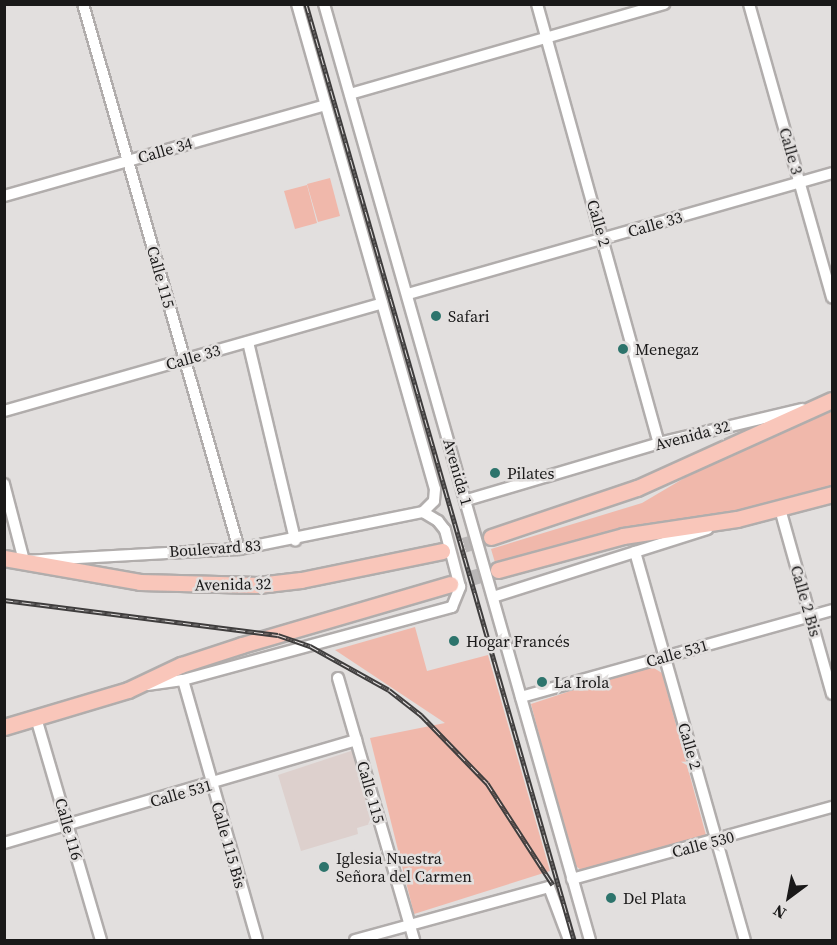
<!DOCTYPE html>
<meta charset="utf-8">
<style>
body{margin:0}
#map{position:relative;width:837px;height:945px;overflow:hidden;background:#e2dfde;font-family:"Source Serif 4",serif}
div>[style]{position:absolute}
.built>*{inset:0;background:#ddd0cd}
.green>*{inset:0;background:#f0b8ab}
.highway-tunnel>*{height:15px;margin-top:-7.5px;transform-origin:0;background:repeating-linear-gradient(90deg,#bab7b7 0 15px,transparent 0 23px)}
.roads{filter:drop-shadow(2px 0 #b1adac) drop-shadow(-2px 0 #b1adac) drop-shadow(0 2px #b1adac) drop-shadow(0 -2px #b1adac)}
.minor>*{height:10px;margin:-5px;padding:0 5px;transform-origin:5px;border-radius:5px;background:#fff}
.highway>*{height:15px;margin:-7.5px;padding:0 7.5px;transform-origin:7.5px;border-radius:7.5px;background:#f9c6ba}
.rail>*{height:5px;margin-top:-2.5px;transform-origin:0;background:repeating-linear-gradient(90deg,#e2dfde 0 9px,#3f3d3d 0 18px);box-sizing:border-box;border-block:2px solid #3f3d3d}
.dots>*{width:16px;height:16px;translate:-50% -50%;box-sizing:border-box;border:3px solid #e2dfde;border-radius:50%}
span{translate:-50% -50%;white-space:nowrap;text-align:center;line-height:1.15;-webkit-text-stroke:5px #e2dfde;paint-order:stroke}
.street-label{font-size:16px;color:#1a1919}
.poi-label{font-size:16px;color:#1a1919}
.left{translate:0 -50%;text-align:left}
.frame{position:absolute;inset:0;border:6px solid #1a1919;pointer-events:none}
.north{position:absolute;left:759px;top:867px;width:60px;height:60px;-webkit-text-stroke:4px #e2dfde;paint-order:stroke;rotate:212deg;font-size:16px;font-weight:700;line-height:24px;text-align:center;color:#1a1919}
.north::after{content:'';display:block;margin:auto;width:21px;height:27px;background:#1a1919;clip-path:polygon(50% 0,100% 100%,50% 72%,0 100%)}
</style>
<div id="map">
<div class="built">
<i style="clip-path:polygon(354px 750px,377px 822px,357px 828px,358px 834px,301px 851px,278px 775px)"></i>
</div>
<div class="green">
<i style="clip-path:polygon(330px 178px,340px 216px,318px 222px,307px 184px)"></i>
<i style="clip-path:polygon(307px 185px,317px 223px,295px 229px,284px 191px)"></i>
<i style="clip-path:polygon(832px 411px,832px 486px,752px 511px,639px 526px,496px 566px,491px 549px,642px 503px,764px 431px)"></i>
<i style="clip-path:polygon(415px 627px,427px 671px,488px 655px,550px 871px,414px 914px,370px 738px,445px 723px,335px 650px)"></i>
<i style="clip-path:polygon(649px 665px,662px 673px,707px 839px,581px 870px,573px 864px,531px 704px)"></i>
</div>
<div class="highway-tunnel">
<i style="left:442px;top:551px;width:51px;rotate:-15.9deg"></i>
<i style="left:450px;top:584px;width:50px;rotate:-16.3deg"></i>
</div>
<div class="roads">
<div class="minor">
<i style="left:83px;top:4px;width:567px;rotate:74.03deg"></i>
<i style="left:297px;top:4px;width:504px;rotate:74.12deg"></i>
<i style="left:435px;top:489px;width:12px;rotate:95deg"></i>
<i style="left:434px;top:501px;width:16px;rotate:135deg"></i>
<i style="left:324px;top:4px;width:973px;rotate:74.14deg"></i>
<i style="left:537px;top:4px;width:456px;rotate:74.5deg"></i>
<i style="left:749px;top:4px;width:305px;rotate:74.2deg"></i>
<i style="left:350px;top:94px;width:327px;rotate:-16deg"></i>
<i style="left:4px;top:196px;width:334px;rotate:-15.8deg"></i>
<i style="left:408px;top:294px;width:441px;rotate:-15.9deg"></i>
<i style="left:248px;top:342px;width:204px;rotate:76.6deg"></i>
<i style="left:4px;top:411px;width:393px;rotate:-15.9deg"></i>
<i style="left:4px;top:484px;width:80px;rotate:75.4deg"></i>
<i style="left:24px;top:561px;width:215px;rotate:-3.2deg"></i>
<i style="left:239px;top:549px;width:188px;rotate:-11.4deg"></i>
<i style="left:467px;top:500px;width:200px;rotate:-16.5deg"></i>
<i style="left:659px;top:443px;width:147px;rotate:-13.4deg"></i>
<i style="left:780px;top:509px;width:192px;rotate:74.3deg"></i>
<i style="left:635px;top:552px;width:403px;rotate:74.2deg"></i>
<i style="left:493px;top:597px;width:225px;rotate:-17.6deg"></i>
<i style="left:338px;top:678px;width:273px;rotate:73.8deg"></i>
<i style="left:183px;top:680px;width:270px;rotate:74.1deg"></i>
<i style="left:147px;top:685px;width:36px;rotate:-8deg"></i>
<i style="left:183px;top:680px;width:279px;rotate:-15.2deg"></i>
<i style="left:452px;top:607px;width:22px;rotate:-68deg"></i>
<i style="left:460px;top:587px;width:59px;rotate:-104.7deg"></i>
<i style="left:445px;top:530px;width:11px;rotate:-128deg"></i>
<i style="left:438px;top:521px;width:17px;rotate:-149deg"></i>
<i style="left:521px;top:697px;width:323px;rotate:-15.6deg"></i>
<i style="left:36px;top:718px;width:231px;rotate:73.7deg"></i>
<i style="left:4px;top:843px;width:367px;rotate:-16.3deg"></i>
<i style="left:572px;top:879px;width:270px;rotate:-15.5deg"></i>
<i style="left:355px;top:940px;width:201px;rotate:-15.3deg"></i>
<i style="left:549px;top:887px;width:57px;rotate:69.3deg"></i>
</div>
<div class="highway">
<i style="left:491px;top:537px;width:154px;rotate:-18.6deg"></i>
<i style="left:637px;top:488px;width:214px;rotate:-24.3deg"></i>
<i style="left:4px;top:558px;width:138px;rotate:10deg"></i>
<i style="left:140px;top:582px;width:118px;rotate:1.5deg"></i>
<i style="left:258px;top:585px;width:43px;rotate:-6.6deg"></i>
<i style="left:301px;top:580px;width:144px;rotate:-11.6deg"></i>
<i style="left:498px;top:570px;width:130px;rotate:-15.2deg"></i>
<i style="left:623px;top:536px;width:115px;rotate:-8.5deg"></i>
<i style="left:737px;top:519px;width:98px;rotate:-14.7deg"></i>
<i style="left:4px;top:727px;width:129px;rotate:-16.6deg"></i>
<i style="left:128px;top:690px;width:59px;rotate:-25.3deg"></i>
<i style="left:181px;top:665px;width:64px;rotate:-18.2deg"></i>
<i style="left:242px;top:645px;width:217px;rotate:-16.3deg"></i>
</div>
</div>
<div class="rail">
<i style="left:306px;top:4px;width:974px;rotate:74.02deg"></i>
<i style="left:4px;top:600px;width:276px;rotate:7.3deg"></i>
<i style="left:278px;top:635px;width:34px;rotate:19deg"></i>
<i style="left:310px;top:646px;width:90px;rotate:29.1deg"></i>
<i style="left:389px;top:690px;width:41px;rotate:38deg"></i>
<i style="left:421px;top:715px;width:95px;rotate:45.9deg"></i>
<i style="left:487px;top:783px;width:121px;rotate:57.1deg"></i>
</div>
<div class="dots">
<i style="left:436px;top:316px;background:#2d746c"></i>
<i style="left:623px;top:349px;background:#2d746c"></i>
<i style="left:495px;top:473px;background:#2d746c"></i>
<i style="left:454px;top:641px;background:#2d746c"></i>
<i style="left:542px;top:682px;background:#2d746c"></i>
<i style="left:324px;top:867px;background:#2d746c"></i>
<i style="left:611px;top:898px;background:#2d746c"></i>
</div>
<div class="street-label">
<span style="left:165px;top:150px;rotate:-16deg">Calle 34</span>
<span style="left:791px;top:151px;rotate:74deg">Calle 3</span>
<span style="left:599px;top:223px;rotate:74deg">Calle 2</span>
<span style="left:655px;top:224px;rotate:-16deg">Calle 33</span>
<span style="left:161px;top:277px;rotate:74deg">Calle 115</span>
<span style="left:193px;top:357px;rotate:-16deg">Calle 33</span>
<span style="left:692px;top:435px;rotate:-15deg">Avenida 32</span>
<span style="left:458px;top:472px;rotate:74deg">Avenida 1</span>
<span style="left:215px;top:548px;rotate:-4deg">Boulevard 83</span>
<span style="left:233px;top:584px;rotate:-1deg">Avenida 32</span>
<span style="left:806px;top:601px;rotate:74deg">Calle 2 Bis</span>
<span style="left:677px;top:653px;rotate:-16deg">Calle 531</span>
<span style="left:690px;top:746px;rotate:74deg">Calle 2</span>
<span style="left:371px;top:792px;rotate:74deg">Calle 115</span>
<span style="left:181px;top:793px;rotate:-16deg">Calle 531</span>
<span style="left:69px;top:829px;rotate:74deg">Calle 116</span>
<span style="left:703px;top:844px;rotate:-15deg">Calle 530</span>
<span style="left:229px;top:845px;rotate:74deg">Calle 115 Bis</span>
</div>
<div class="poi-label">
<span class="left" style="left:448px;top:316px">Safari</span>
<span class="left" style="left:635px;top:349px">Menegaz</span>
<span class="left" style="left:507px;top:473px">Pilates</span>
<span class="left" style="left:466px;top:641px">Hogar Francés</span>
<span class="left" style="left:554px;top:682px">La Irola</span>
<span class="left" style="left:336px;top:867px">Iglesia Nuestra<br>Señora del Carmen</span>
<span class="left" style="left:623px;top:898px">Del Plata</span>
</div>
<div class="frame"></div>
<div class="north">N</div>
</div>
